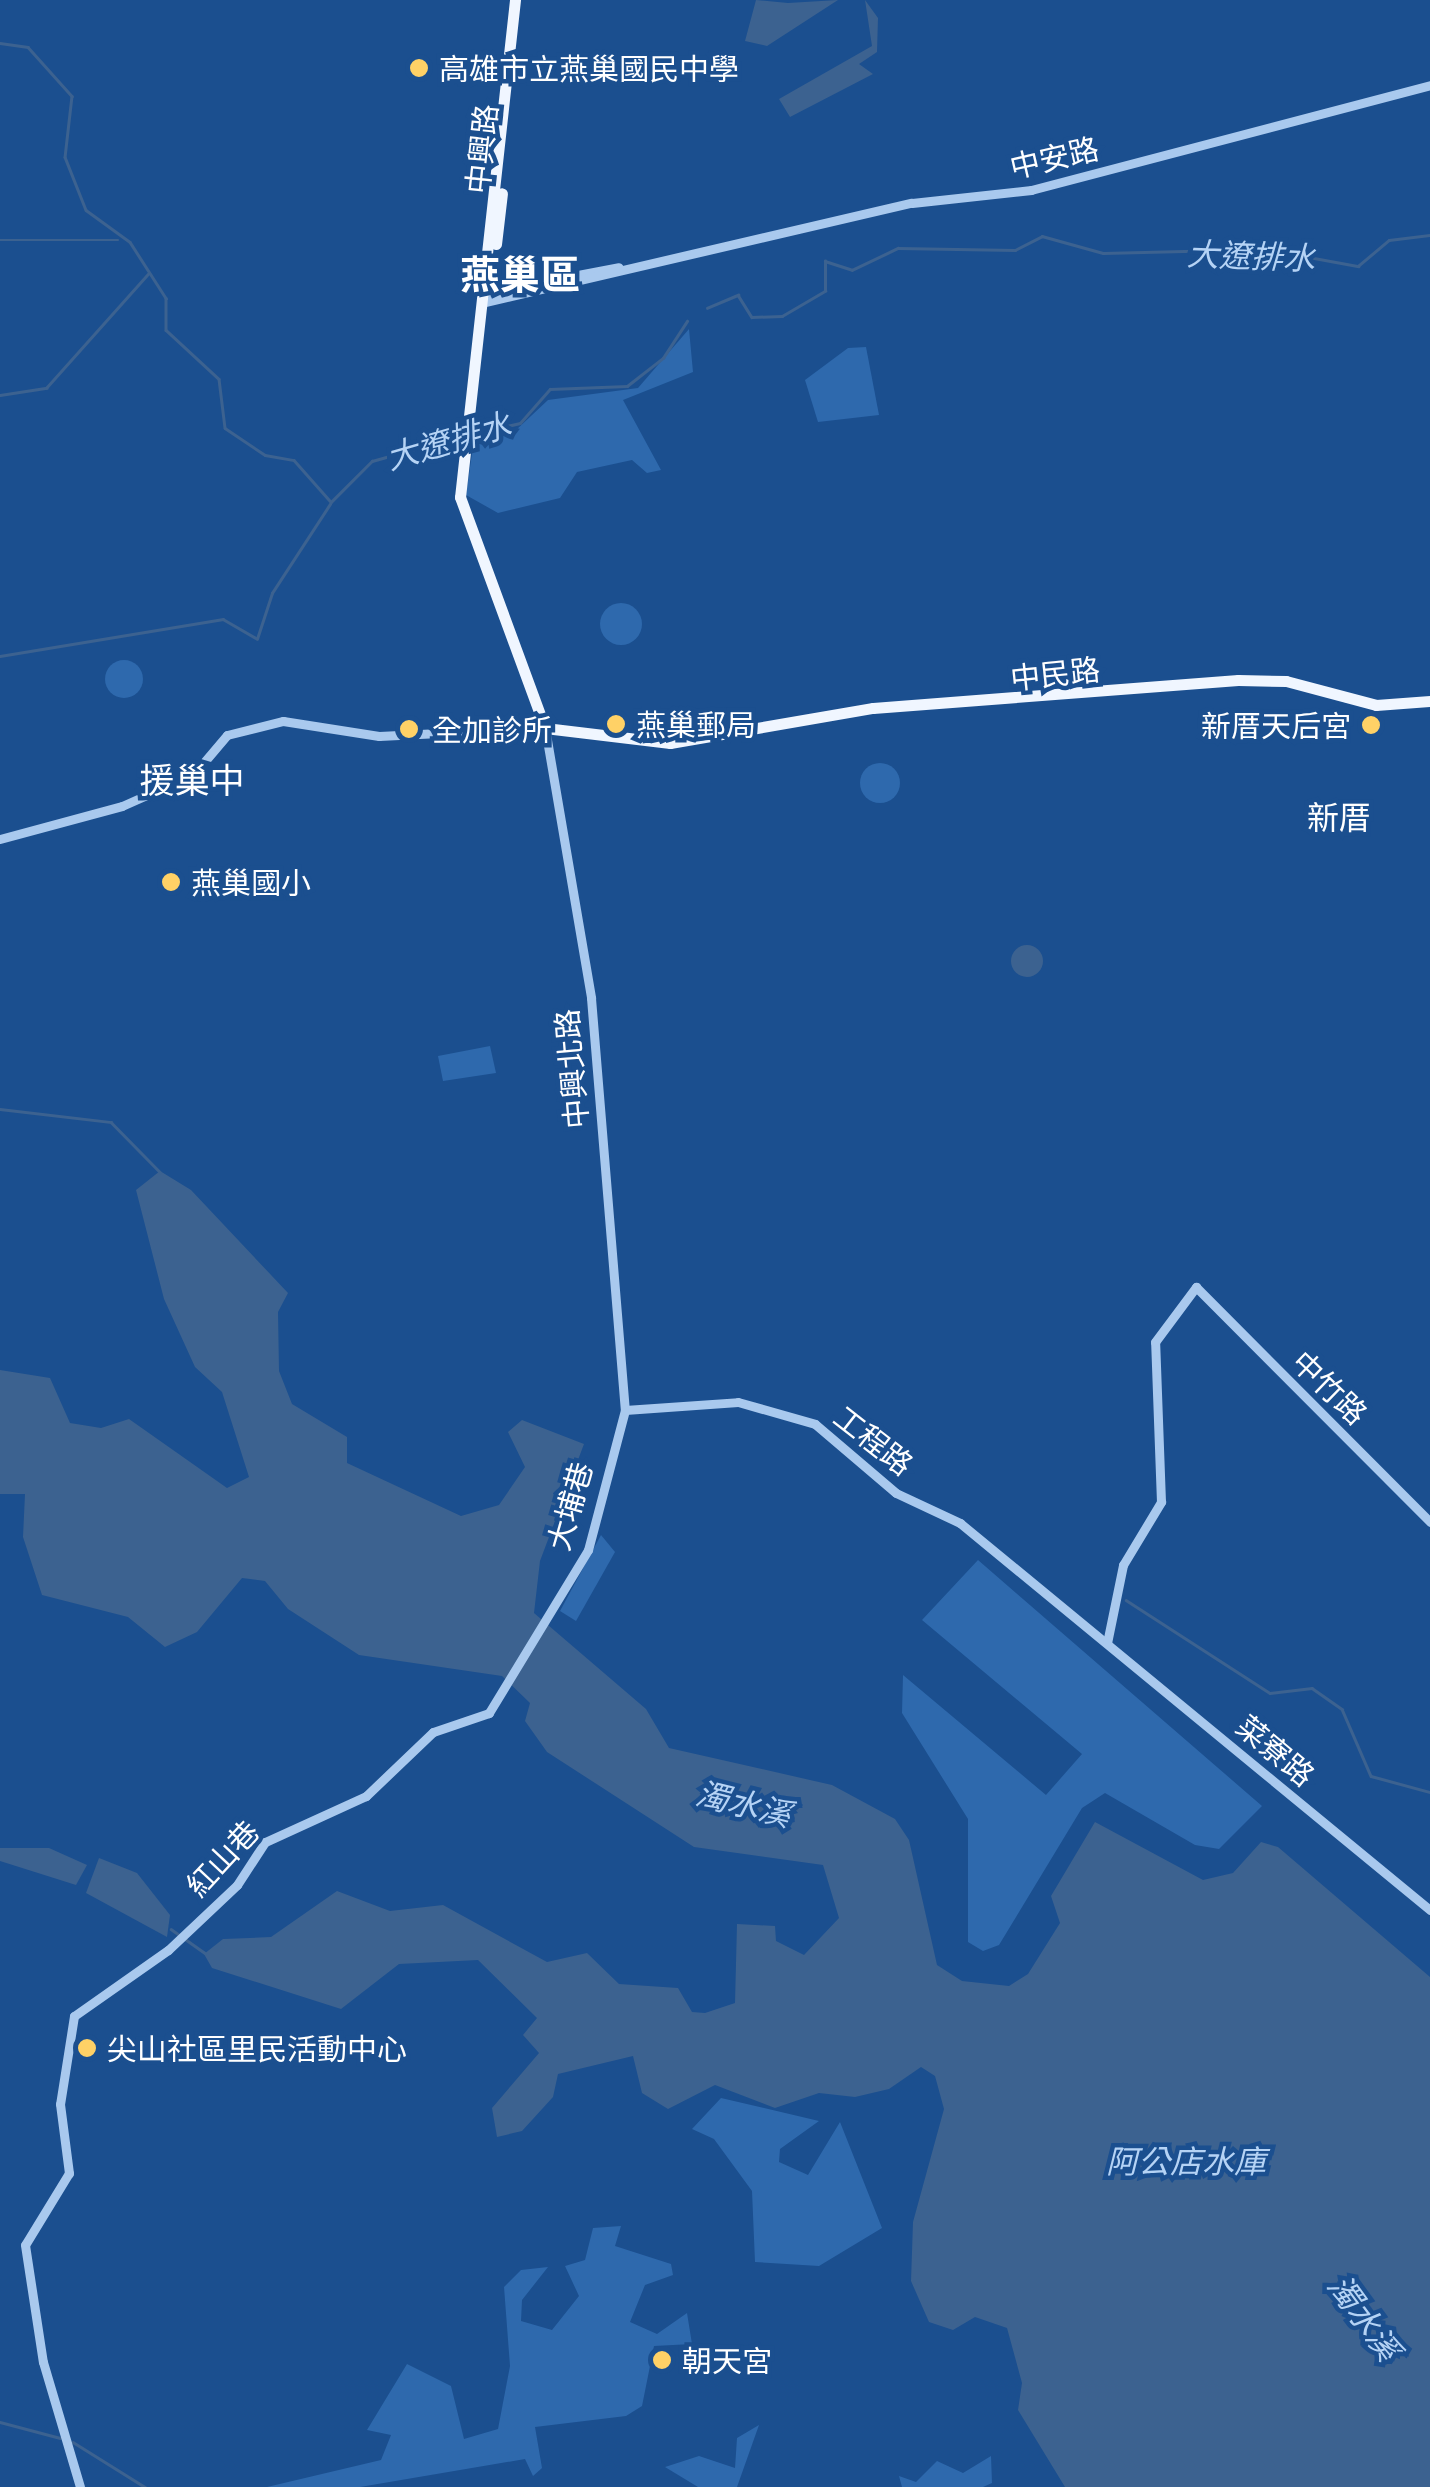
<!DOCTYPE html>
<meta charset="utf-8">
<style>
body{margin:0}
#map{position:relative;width:1430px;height:2487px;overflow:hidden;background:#1b4f8f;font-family:Commissioner,"Noto Sans TC",sans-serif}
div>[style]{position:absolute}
.green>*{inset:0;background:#2e69ad}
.round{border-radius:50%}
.water>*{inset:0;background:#3c6290}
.stream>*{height:2.5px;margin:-1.25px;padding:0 1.25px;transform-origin:1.25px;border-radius:1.25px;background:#3c6290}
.minor>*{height:9px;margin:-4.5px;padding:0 4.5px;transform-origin:4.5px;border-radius:4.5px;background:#a9c9ee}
.major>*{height:11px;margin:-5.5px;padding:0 5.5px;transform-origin:5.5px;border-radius:5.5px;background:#f0f6ff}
.dots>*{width:28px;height:28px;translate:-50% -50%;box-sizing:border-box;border:5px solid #1b4f8f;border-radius:50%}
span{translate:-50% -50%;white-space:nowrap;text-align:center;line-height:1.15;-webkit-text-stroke:9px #1b4f8f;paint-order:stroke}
.poi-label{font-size:30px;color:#fff}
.left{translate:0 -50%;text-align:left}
.right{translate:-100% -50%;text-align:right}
.street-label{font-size:30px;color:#fff}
.water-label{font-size:32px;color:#b5d3f5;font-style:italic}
.neighbourhood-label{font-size:32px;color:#fff}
.quarter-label{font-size:35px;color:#fff}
.district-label{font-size:40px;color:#fff;font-weight:700}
</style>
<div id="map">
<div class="green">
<i style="clip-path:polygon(689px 329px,693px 372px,623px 400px,661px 470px,647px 473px,632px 460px,577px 472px,560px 498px,498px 513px,466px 495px,474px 440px,515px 431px,548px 400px,638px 388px)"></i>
<i style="clip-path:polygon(866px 347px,879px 415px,818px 422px,805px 380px,848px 348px)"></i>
<i class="round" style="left:600px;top:603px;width:42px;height:42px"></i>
<i class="round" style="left:105px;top:660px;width:38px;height:38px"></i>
<i class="round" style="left:860px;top:763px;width:40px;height:40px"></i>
<i style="clip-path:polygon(490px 1046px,496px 1073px,443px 1081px,438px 1056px)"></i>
<i style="clip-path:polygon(601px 1535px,615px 1552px,576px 1621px,560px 1611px)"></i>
<i style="clip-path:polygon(978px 1560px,1262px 1806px,1219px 1849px,1195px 1845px,1105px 1793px,1082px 1808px,999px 1945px,983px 1951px,968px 1942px,968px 1819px,902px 1713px,903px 1675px,1046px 1795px,1082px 1754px,922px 1620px)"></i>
<i style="clip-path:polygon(721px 2098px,819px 2121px,780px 2149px,779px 2162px,808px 2175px,840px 2122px,882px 2228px,819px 2266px,755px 2262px,752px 2191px,714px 2139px,692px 2129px)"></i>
<i style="clip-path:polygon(621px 2226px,615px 2246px,671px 2264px,673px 2275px,645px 2285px,630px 2322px,657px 2334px,687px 2313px,692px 2344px,654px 2346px,642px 2406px,626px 2416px,535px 2427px,542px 2468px,533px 2476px,525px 2459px,360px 2487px,267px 2487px,381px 2460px,391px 2435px,367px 2430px,407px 2364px,451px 2386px,464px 2439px,498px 2429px,510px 2366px,504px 2287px,521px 2270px,548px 2267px,522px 2300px,521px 2321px,552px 2330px,579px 2296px,565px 2266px,585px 2260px,593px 2228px)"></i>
<i style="clip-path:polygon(759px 2425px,737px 2487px,698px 2487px,665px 2467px,699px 2456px,735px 2468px,737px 2438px)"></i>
<i style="clip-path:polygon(991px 2456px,992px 2483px,983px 2487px,902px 2487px,899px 2476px,916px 2482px,937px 2461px,963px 2473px)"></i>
</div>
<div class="water">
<i style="clip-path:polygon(756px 0,788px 3px,838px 0,767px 46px,745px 41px)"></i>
<i style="clip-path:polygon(865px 0,878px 18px,877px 52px,859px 64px,873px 74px,790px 117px,779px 99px,872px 46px)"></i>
<i class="round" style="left:1011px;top:945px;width:32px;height:32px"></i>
<i style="clip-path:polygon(160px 1171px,191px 1190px,288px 1293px,278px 1312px,279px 1371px,292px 1404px,347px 1437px,347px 1463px,461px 1516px,499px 1505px,525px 1467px,508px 1432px,522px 1420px,584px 1444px,540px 1561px,534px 1613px,646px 1709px,669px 1748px,832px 1785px,895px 1819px,909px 1840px,937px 1965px,962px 1981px,1009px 1986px,1028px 1974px,1060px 1923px,1051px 1896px,1095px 1822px,1203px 1880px,1233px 1873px,1261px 1842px,1278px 1847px,1430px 1977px,1430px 2487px,1065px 2487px,1018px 2410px,1022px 2383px,1007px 2328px,975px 2317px,953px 2330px,929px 2322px,911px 2281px,913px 2222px,944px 2109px,935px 2076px,921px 2067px,889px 2089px,855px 2097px,819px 2093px,775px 2108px,715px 2085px,668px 2109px,642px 2093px,633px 2056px,558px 2074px,553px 2097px,522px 2131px,497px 2137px,492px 2108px,539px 2053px,523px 2035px,537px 2018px,478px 1960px,399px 1964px,341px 2009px,212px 1968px,204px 1954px,223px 1939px,271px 1937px,337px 1891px,390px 1911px,443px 1905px,547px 1962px,587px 1953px,619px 1984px,678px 1988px,692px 2012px,705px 2013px,735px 2003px,737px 1924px,775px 1926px,776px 1941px,804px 1955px,839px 1918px,823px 1865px,694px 1847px,547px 1752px,525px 1721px,530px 1703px,502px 1676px,359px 1655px,288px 1609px,265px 1581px,242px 1578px,197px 1632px,165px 1647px,128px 1617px,42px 1595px,23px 1537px,25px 1494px,0 1494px,0 1370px,50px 1378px,70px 1423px,101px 1428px,129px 1419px,227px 1488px,249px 1477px,222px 1392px,195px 1367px,164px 1299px,136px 1190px)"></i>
<i style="clip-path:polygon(0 1848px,49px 1848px,87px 1865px,76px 1885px,0 1861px)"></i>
<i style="clip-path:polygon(99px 1858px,137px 1873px,170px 1915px,167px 1937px,86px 1893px)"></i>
</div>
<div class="stream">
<i style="left:0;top:43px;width:28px;rotate:8deg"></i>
<i style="left:28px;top:47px;width:66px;rotate:48.1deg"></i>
<i style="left:72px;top:96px;width:61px;rotate:96.5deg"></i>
<i style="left:65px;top:157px;width:57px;rotate:68.4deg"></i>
<i style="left:86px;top:210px;width:54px;rotate:36deg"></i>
<i style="left:130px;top:242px;width:67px;rotate:57.3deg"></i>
<i style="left:166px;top:298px;width:32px;rotate:90deg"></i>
<i style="left:166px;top:330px;width:72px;rotate:42.8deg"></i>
<i style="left:219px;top:379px;width:49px;rotate:83deg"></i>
<i style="left:225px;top:428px;width:48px;rotate:34deg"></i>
<i style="left:265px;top:455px;width:29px;rotate:10deg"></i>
<i style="left:294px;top:460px;width:56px;rotate:48.6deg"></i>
<i style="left:331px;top:502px;width:58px;rotate:-45deg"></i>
<i style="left:372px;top:461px;width:92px;rotate:-15.7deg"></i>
<i style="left:0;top:240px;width:118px"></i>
<i style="left:707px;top:308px;width:34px;rotate:-23deg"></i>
<i style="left:738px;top:295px;width:26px;rotate:58deg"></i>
<i style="left:752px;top:317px;width:30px;rotate:-2deg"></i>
<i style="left:782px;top:316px;width:50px;rotate:-30.2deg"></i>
<i style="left:825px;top:291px;width:30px;rotate:-90deg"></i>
<i style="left:825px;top:261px;width:28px;rotate:18deg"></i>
<i style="left:852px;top:270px;width:51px;rotate:-25.6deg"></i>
<i style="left:898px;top:248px;width:117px;rotate:1deg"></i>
<i style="left:1015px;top:250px;width:30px;rotate:-27deg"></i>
<i style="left:1042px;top:236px;width:63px;rotate:15.6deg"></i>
<i style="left:1103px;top:253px;width:162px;rotate:-1.4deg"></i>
<i style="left:1265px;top:249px;width:95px;rotate:10.4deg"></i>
<i style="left:1358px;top:266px;width:40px;rotate:-40deg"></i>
<i style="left:1389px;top:240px;width:41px;rotate:-7deg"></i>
<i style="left:0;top:395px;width:47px;rotate:-8.7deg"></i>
<i style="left:46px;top:388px;width:154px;rotate:-48.2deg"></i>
<i style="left:473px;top:434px;width:48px;rotate:-13.2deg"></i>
<i style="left:520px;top:423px;width:45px;rotate:-48.6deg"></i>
<i style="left:550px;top:389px;width:77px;rotate:-2.2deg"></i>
<i style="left:627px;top:386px;width:46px;rotate:-37.9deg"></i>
<i style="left:663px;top:358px;width:44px;rotate:-57deg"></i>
<i style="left:0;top:656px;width:226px;rotate:-9.4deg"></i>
<i style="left:223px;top:619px;width:39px;rotate:30deg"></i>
<i style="left:257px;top:639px;width:48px;rotate:-71.9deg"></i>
<i style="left:272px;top:593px;width:106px;rotate:-56.9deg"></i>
<i style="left:0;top:1109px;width:112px;rotate:6.7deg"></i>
<i style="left:111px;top:1122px;width:70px;rotate:45.6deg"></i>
<i style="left:1126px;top:1600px;width:171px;rotate:32.9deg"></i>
<i style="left:1270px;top:1693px;width:42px;rotate:-6.8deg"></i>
<i style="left:1312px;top:1688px;width:37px;rotate:35deg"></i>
<i style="left:1342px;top:1709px;width:73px;rotate:66.6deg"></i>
<i style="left:1371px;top:1776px;width:61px;rotate:15.2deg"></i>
<i style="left:171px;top:1929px;width:42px;rotate:35.2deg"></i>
<i style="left:0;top:2422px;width:62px;rotate:14.9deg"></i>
<i style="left:73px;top:2442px;width:85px;rotate:32deg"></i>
</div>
<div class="minor">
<i style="left:483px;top:293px;width:138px;rotate:-10.8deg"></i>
<i style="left:485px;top:302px;width:438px;rotate:-13.1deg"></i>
<i style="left:912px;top:203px;width:120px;rotate:-6.2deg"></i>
<i style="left:1031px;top:190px;width:413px;rotate:-14.7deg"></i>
<i style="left:0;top:839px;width:126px;rotate:-15.1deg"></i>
<i style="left:122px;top:806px;width:79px;rotate:-24deg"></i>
<i style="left:194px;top:774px;width:51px;rotate:-49.8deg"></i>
<i style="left:227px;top:735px;width:58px;rotate:-14deg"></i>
<i style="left:283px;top:721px;width:97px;rotate:8.9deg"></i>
<i style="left:379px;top:736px;width:166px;rotate:-2.8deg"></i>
<i style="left:545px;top:728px;width:274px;rotate:80.3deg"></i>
<i style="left:591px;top:998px;width:413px;rotate:85.3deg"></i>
<i style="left:625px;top:1410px;width:145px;rotate:104.8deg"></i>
<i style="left:588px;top:1550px;width:191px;rotate:121.3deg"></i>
<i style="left:489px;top:1713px;width:59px;rotate:161.3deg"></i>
<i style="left:433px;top:1732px;width:93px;rotate:136.3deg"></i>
<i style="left:366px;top:1796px;width:111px;rotate:155.5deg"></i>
<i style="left:265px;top:1842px;width:51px;rotate:123.1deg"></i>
<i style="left:237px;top:1885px;width:95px;rotate:136.7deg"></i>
<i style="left:168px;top:1950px;width:115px;rotate:144.9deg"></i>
<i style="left:74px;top:2016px;width:89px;rotate:99deg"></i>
<i style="left:60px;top:2104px;width:70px;rotate:82.6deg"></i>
<i style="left:69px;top:2173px;width:84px;rotate:121.4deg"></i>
<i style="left:25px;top:2245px;width:118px;rotate:81.3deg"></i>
<i style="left:43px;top:2362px;width:130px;rotate:73.5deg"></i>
<i style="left:625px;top:1410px;width:113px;rotate:-4deg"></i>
<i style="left:738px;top:1402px;width:80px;rotate:15.9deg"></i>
<i style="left:815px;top:1424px;width:106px;rotate:40.4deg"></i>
<i style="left:896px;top:1493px;width:71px;rotate:25.1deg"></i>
<i style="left:960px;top:1523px;width:609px;rotate:39.47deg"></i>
<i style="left:1107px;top:1643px;width:80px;rotate:-78.4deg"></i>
<i style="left:1123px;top:1565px;width:74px;rotate:-58.9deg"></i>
<i style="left:1161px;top:1502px;width:160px;rotate:-92.1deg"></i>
<i style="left:1155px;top:1342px;width:69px;rotate:-53.3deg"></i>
<i style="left:1196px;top:1287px;width:332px;rotate:45.1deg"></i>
</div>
<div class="major">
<i style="left:515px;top:0;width:500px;rotate:96.31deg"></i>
<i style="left:460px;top:497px;width:246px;rotate:69.8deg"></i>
<i style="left:545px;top:728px;width:126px;rotate:6.8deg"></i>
<i style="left:670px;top:743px;width:206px;rotate:-9.8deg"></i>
<i style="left:873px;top:708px;width:366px;rotate:-4.4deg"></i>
<i style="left:1238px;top:680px;width:48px;rotate:1.2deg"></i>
<i style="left:1286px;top:681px;width:93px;rotate:14.9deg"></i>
<i style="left:1376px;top:705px;width:54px;rotate:-4.2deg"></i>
<i style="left:496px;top:244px;width:51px;rotate:-83.3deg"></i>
</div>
<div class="dots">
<i style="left:419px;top:68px;background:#ffd166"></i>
<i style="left:616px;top:724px;background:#ffd166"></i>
<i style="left:1371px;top:725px;background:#ffd166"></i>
<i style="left:409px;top:729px;background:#ffd166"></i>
<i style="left:171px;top:882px;background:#ffd166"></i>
<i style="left:87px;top:2048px;background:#ffd166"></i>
<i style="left:662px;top:2360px;background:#ffd166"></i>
</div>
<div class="poi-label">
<span class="left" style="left:439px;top:68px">高雄市立燕巢國民中學</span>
<span class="left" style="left:636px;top:724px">燕巢郵局</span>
<span class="right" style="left:1351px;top:725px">新厝天后宮</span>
<span class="left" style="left:432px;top:729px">全加診所</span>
<span class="left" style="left:191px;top:882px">燕巢國小</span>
<span class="left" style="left:107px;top:2048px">尖山社區里民活動中心</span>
<span class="left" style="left:682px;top:2360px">朝天宮</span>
</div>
<div class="street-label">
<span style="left:481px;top:149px;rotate:-84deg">中興路</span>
<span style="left:1054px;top:157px;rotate:-13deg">中安路</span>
<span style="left:1055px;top:673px;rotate:-6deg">中民路</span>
<span style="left:571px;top:1069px;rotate:-95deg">中興北路</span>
<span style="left:1330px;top:1387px;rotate:44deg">中竹路</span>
<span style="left:874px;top:1440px;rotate:38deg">工程路</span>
<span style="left:569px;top:1506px;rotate:-74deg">大埔巷</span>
<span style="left:1276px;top:1750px;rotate:40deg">菜寮路</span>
<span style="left:222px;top:1858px;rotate:-47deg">紅山巷</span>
</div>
<div class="water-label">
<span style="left:1251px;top:255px;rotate:2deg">大遼排水</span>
<span style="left:448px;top:440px;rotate:-16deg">大遼排水</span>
<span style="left:744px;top:1803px;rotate:14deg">濁水溪</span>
<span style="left:1186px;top:2160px">阿公店水庫</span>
<span style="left:1365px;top:2317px;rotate:54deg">濁水溪</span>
</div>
<div class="neighbourhood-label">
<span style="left:1339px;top:816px">新厝</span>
</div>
<div class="quarter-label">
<span style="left:192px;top:779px">援巢中</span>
</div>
<div class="district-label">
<span style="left:520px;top:273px">燕巢區</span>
</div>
</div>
